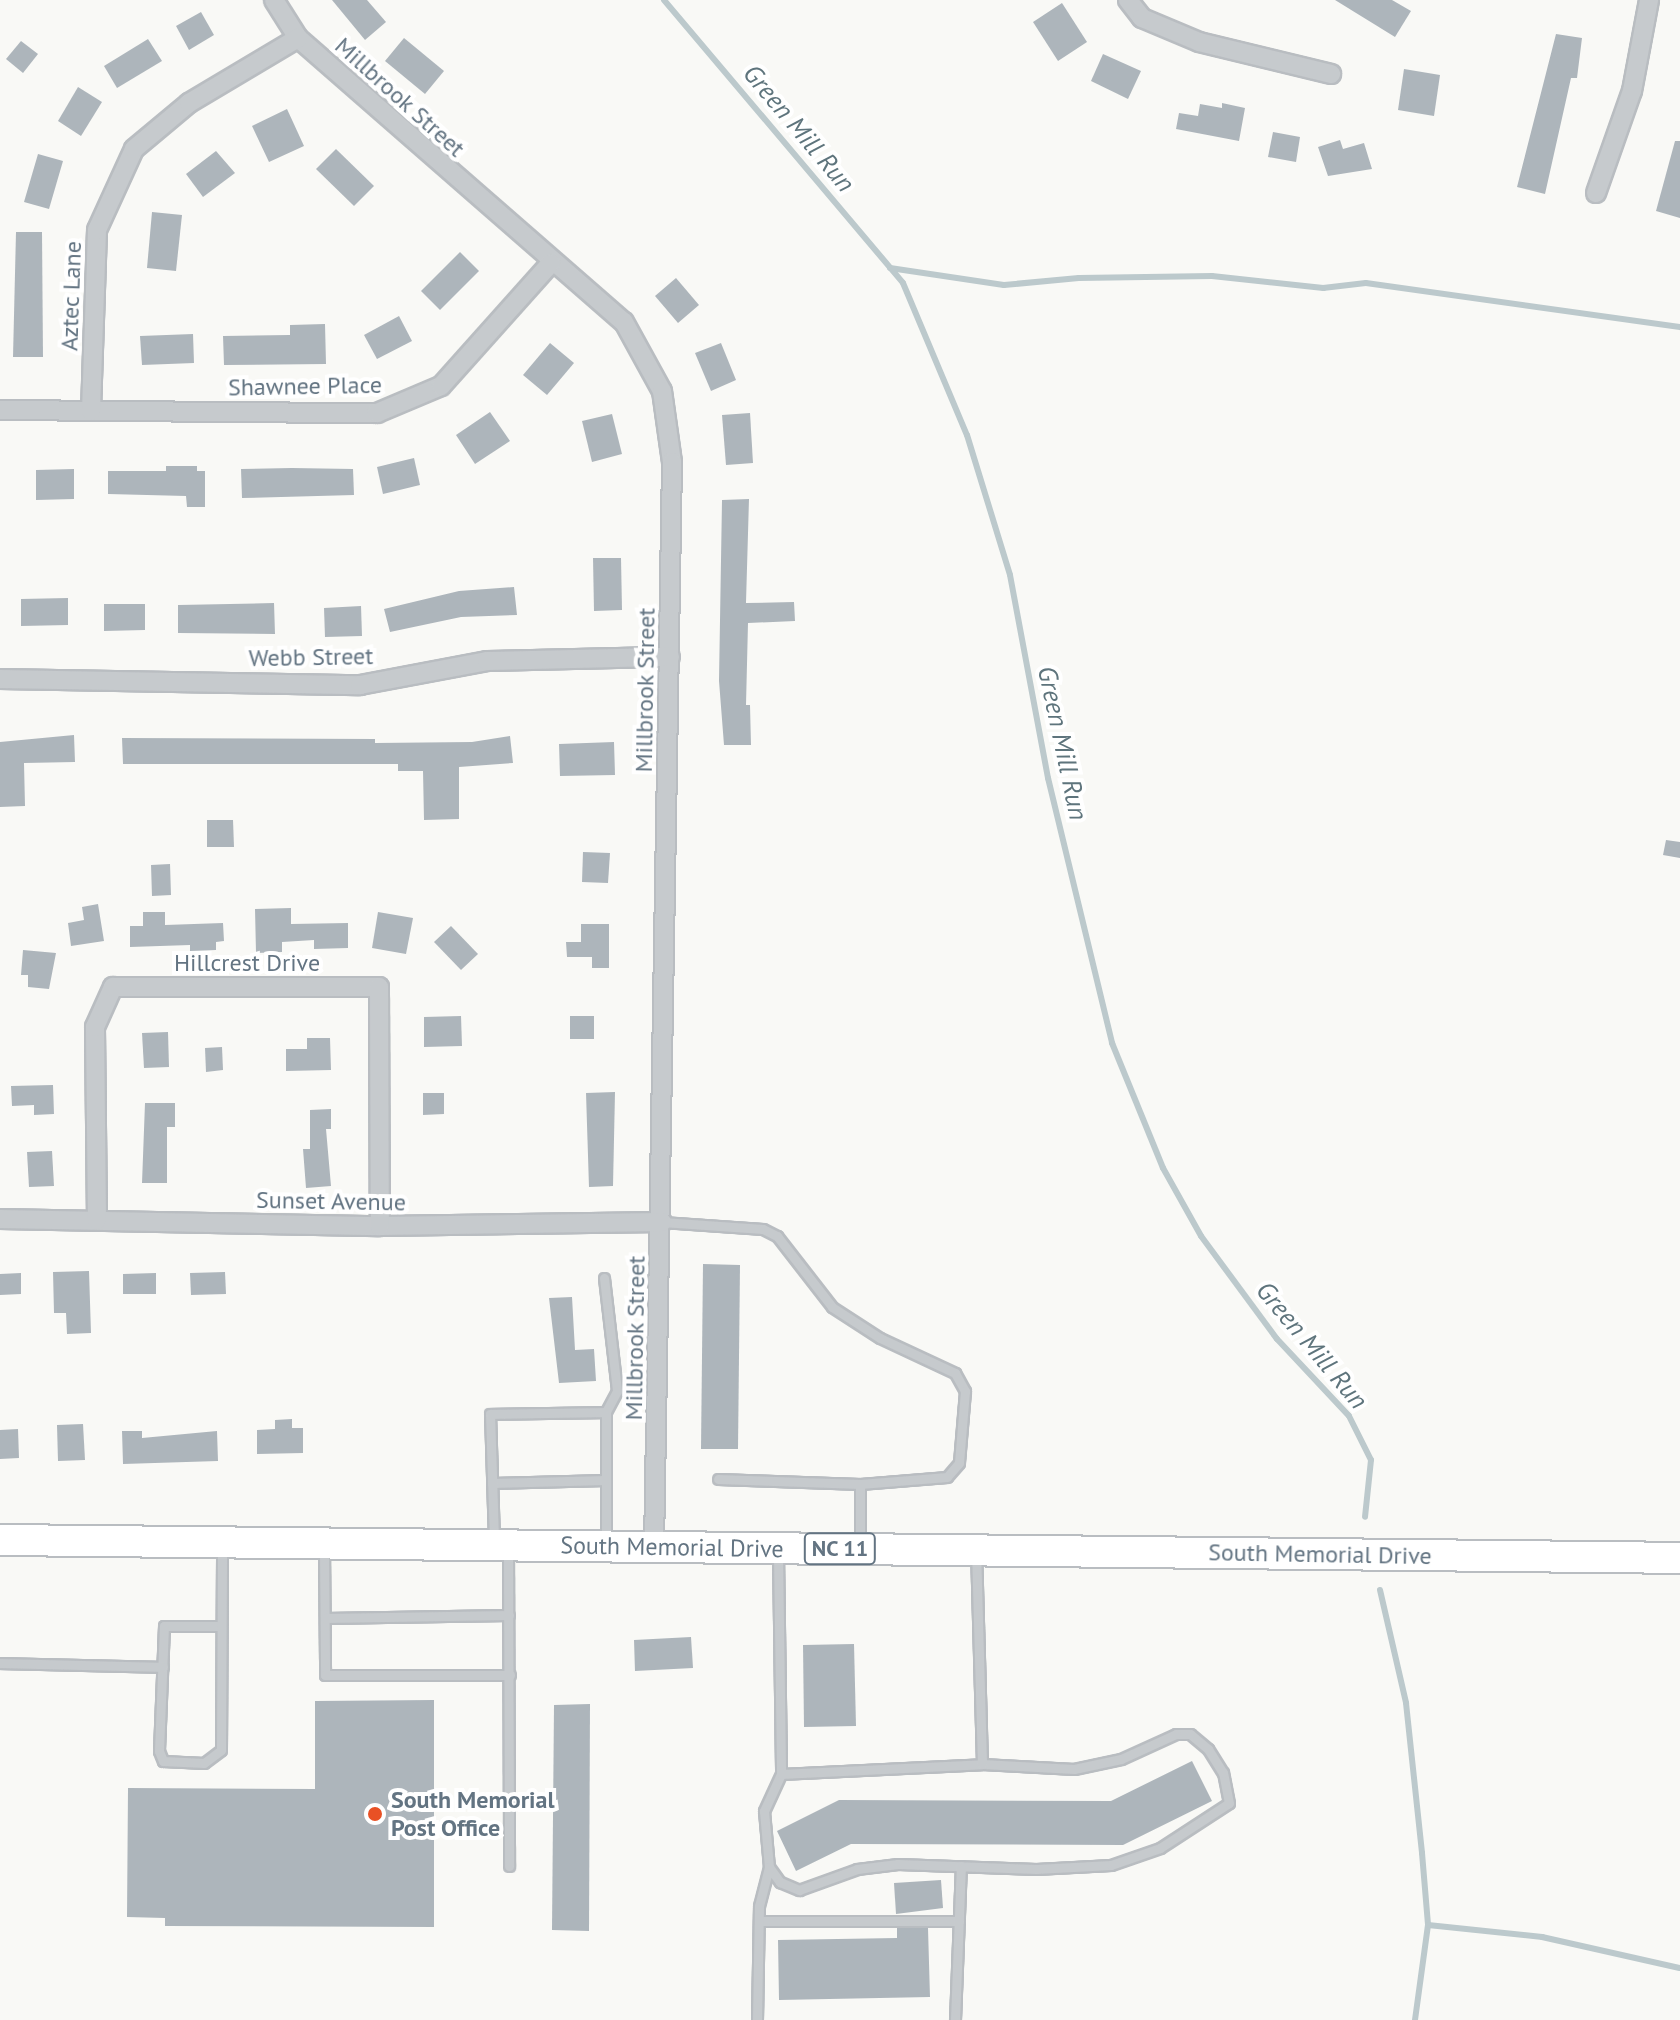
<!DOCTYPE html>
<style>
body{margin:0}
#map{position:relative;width:1680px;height:2020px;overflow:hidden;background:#f9f9f6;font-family:"PT Sans",sans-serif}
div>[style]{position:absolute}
.stream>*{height:6px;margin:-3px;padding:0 3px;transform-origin:3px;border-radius:3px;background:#bcc9cc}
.building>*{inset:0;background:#adb5bb}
.roads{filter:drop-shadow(2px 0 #b9bdc1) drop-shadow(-2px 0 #b9bdc1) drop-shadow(0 2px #b9bdc1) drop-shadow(0 -2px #b9bdc1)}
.lane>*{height:9px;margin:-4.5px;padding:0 4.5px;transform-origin:4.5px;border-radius:4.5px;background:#c6cacd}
.street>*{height:18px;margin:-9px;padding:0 9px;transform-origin:9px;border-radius:9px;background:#c6cacd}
.primary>*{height:30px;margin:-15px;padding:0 15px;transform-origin:15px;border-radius:15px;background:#fff}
.dots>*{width:22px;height:22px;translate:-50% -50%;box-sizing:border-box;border:4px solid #fff;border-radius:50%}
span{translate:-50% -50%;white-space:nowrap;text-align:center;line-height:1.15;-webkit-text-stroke:8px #fff;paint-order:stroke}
.shield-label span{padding:2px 6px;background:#fff;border:2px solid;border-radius:6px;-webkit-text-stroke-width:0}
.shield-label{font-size:22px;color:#637482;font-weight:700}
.street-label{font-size:24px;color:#637482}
.poi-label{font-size:24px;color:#637482;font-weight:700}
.left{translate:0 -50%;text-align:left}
.water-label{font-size:26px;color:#5e747c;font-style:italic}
</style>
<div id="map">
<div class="stream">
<i style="left:664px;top:0;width:370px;rotate:49.8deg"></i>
<i style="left:903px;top:283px;width:165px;rotate:67.2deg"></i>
<i style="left:967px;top:435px;width:146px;rotate:72.9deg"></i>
<i style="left:1010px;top:575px;width:207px;rotate:79.4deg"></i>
<i style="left:1048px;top:778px;width:273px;rotate:76.4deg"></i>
<i style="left:1112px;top:1043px;width:135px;rotate:67.8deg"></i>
<i style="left:1163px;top:1168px;width:78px;rotate:60.8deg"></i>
<i style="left:1201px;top:1236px;width:128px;rotate:53.6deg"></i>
<i style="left:1277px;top:1339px;width:105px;rotate:46.9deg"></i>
<i style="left:1349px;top:1416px;width:49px;rotate:63.4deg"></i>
<i style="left:1371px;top:1460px;width:57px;rotate:96deg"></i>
<i style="left:890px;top:268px;width:115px;rotate:8.5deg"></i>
<i style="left:1004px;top:285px;width:75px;rotate:-5.3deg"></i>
<i style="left:1079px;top:278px;width:133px;rotate:-0.9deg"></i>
<i style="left:1212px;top:276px;width:112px;rotate:6.2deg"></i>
<i style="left:1323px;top:288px;width:43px;rotate:-6.6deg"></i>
<i style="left:1366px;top:283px;width:317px;rotate:8deg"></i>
<i style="left:1380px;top:1590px;width:116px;rotate:77deg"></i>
<i style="left:1406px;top:1703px;width:151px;rotate:83.9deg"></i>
<i style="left:1422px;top:1853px;width:72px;rotate:85.2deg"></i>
<i style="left:1428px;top:1925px;width:96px;rotate:97.8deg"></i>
<i style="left:1428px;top:1925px;width:115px;rotate:6deg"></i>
<i style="left:1542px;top:1937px;width:141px;rotate:12.7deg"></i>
</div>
<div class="building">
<i style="clip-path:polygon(332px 0,367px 0,386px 22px,365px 40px)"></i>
<i style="clip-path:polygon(1335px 0,1392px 0,1411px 11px,1395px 37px)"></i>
<i style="clip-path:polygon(1062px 3px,1087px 42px,1058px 61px,1033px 22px)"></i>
<i style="clip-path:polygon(201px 12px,214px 35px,189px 50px,176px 26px)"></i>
<i style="clip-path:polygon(1556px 34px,1582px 38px,1577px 78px,1571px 78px,1545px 194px,1517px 187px)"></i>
<i style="clip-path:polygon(404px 38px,444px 71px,425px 94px,385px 61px)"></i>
<i style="clip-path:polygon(148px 39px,162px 61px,117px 88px,104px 66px)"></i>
<i style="clip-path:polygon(21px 41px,38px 54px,23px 73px,6px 59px)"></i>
<i style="clip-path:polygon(1103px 54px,1141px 71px,1128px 99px,1091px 81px)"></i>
<i style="clip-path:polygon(1404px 69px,1440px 75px,1434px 116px,1398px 110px)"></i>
<i style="clip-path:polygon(78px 87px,102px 102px,81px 136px,58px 121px)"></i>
<i style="clip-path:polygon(1222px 103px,1245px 108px,1239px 141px,1176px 129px,1179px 113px,1198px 116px,1200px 104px,1222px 108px)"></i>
<i style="clip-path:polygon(287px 109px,304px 146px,269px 162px,252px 126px)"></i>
<i style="clip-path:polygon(1273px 132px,1300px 137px,1296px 162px,1268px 157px)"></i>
<i style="clip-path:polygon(1340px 140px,1343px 149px,1364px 143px,1372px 169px,1328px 176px,1318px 147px)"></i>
<i style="clip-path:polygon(1675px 141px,1680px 141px,1680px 218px,1656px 211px)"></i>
<i style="clip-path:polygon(336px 149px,374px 186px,354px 206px,316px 169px)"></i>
<i style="clip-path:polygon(216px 151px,235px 173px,203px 197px,186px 174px)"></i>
<i style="clip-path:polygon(38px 154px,63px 161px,49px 209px,24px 202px)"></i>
<i style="clip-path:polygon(152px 212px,182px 215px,176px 271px,147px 268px)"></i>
<i style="clip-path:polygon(16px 232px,42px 232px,43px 357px,13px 357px)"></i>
<i style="clip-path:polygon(460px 252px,479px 271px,440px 310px,421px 291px)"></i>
<i style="clip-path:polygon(676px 278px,699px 305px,678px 323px,655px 296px)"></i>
<i style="clip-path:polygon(399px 316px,412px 341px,377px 359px,364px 335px)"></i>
<i style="clip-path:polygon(325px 324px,326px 364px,224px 365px,223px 336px,290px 335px,290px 325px)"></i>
<i style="clip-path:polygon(193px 334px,194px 363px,142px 365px,140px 336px)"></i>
<i style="clip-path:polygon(550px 343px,574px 363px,547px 395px,523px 375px)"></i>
<i style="clip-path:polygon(721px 343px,736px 380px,711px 391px,695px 353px)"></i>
<i style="clip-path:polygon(490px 412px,510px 441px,475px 464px,456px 435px)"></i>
<i style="clip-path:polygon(750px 413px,753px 463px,726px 465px,722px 415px)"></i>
<i style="clip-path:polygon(612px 414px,622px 454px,592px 462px,582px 421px)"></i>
<i style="clip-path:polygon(414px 458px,420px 485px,383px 494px,377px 467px)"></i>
<i style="clip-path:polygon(166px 466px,197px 466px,197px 471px,205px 471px,205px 507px,187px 507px,186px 496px,108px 494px,108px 471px,166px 471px)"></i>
<i style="clip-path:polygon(292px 468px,353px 469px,354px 495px,242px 498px,241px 469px)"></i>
<i style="clip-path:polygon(74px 469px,74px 499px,36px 500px,36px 470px)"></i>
<i style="clip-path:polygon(749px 499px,746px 603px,794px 602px,795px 621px,748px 623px,746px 705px,750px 705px,751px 745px,724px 745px,719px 681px,722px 500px)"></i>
<i style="clip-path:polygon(593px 558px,621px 558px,622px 610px,594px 611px)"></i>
<i style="clip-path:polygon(514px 587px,517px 615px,461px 617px,390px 632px,384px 609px,459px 591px)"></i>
<i style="clip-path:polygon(68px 598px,68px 625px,21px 626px,21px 599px)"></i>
<i style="clip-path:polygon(274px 603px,275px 634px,178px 633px,178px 605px)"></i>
<i style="clip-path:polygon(104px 604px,145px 604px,145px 630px,104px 631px)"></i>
<i style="clip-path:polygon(361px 606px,362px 636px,325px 637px,324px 608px)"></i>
<i style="clip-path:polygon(74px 735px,75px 762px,24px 763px,25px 806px,0 807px,0 742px)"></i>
<i style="clip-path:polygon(510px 736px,513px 763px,459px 767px,459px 819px,424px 820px,423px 771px,398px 771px,398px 764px,123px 764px,122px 738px,375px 739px,375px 743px,472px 742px)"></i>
<i style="clip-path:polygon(614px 742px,615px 775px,560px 776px,559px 744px)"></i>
<i style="clip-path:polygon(207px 820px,233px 820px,234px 847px,207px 847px)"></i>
<i style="clip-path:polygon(1666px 840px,1680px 842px,1680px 858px,1663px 855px)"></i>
<i style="clip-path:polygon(583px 852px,610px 853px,608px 883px,582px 882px)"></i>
<i style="clip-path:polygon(170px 864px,171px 895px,152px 896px,151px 865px)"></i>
<i style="clip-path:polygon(98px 904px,104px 941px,71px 946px,68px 923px,84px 920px,82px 907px)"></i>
<i style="clip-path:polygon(291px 908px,291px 924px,348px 923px,348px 948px,314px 949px,314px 940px,282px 942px,282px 952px,256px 953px,255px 909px)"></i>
<i style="clip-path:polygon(143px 912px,165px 912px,165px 925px,223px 923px,224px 941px,216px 942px,216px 950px,190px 951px,190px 945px,130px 947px,130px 926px,143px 926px)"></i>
<i style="clip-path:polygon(378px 912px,413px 918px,406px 954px,372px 948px)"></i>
<i style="clip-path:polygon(581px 924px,609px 924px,609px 968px,592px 968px,592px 957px,567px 957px,566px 942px,581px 942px)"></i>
<i style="clip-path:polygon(451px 926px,478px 954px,461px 970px,434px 942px)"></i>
<i style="clip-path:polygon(23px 950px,56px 953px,49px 989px,28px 987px,28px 975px,21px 975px)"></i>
<i style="clip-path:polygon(461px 1016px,462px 1046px,424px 1047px,424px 1017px)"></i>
<i style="clip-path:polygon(570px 1016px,594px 1016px,594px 1039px,570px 1039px)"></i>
<i style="clip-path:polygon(168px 1032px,169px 1067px,144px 1068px,142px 1033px)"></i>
<i style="clip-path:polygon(307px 1038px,330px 1038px,331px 1070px,286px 1071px,286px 1049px,307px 1049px)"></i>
<i style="clip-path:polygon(222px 1047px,223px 1070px,206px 1072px,205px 1048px)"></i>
<i style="clip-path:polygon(53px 1085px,54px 1114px,34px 1115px,34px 1105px,12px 1106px,11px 1086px)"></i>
<i style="clip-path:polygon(615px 1092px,613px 1186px,589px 1187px,586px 1093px)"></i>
<i style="clip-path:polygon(423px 1093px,444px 1093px,444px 1114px,423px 1115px)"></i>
<i style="clip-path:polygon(145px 1103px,175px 1103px,175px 1127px,167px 1127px,167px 1183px,142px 1183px)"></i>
<i style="clip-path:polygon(331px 1109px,331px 1129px,326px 1129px,331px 1186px,306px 1188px,303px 1149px,310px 1149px,310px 1110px)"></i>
<i style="clip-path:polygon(52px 1151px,54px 1186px,29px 1187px,27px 1152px)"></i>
<i style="clip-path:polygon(703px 1264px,740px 1265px,738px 1449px,701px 1449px)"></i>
<i style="clip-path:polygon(89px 1271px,91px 1333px,67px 1334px,66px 1313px,54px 1313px,53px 1272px)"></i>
<i style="clip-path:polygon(225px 1272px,226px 1294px,191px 1295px,190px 1273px)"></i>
<i style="clip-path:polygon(21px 1273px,21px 1294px,0 1295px,0 1274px)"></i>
<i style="clip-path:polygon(156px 1273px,156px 1294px,123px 1294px,123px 1274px)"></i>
<i style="clip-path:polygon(572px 1297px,575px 1350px,594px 1349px,596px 1381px,559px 1383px,549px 1298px)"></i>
<i style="clip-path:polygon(292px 1419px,292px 1428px,303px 1428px,303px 1453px,257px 1454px,257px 1430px,275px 1429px,275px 1420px)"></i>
<i style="clip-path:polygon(83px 1424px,85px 1460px,58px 1461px,57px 1425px)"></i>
<i style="clip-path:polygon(18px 1429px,19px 1458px,0 1459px,0 1430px)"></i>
<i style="clip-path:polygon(122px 1431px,142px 1431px,142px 1438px,217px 1431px,218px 1461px,123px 1464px)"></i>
<i style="clip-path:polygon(691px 1637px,693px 1668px,635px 1671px,634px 1640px)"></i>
<i style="clip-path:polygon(854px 1644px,856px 1726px,804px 1727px,803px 1645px)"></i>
<i style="clip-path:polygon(434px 1700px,434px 1927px,165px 1926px,165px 1918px,127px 1917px,128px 1788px,315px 1789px,315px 1701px)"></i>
<i style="clip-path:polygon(590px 1704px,589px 1931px,552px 1930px,554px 1705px)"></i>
<i style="clip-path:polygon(1192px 1761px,1212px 1801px,1123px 1845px,851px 1844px,796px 1871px,777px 1831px,839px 1800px,1111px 1801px)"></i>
<i style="clip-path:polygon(941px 1880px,943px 1908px,896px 1914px,894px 1883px)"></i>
<i style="clip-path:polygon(897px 1928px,928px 1928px,930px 1997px,779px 2000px,778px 1940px,897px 1938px)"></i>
</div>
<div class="roads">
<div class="lane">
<i style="left:662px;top:1222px;width:101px;rotate:4deg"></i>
<i style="left:763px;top:1229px;width:16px;rotate:27deg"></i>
<i style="left:777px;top:1236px;width:90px;rotate:52.2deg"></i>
<i style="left:832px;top:1307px;width:57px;rotate:32.9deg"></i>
<i style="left:880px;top:1338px;width:83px;rotate:25deg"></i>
<i style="left:955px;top:1373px;width:21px;rotate:61deg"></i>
<i style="left:965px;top:1391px;width:72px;rotate:94.8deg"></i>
<i style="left:959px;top:1463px;width:18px;rotate:131deg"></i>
<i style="left:947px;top:1477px;width:87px;rotate:175.4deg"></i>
<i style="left:860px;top:1484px;width:142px;rotate:-178deg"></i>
<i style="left:604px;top:1278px;width:114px;rotate:83.4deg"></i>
<i style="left:617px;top:1391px;width:24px;rotate:118deg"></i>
<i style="left:492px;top:1483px;width:114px;rotate:-1.5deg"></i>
<i style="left:494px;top:1540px;width:126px;rotate:-91.8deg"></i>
<i style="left:490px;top:1414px;width:116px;rotate:-1deg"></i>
<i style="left:606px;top:1412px;width:131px;rotate:90deg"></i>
<i style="left:860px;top:1545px;width:61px;rotate:-90deg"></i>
<i style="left:324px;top:1548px;width:127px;rotate:89.5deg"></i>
<i style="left:325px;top:1675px;width:185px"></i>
<i style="left:508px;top:1548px;width:318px;rotate:89.8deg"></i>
<i style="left:778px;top:1553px;width:221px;rotate:89.2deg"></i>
<i style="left:781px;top:1774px;width:41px;rotate:114.7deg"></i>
<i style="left:764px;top:1811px;width:56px;rotate:84.9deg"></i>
<i style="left:769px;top:1867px;width:19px;rotate:54deg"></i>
<i style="left:780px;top:1882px;width:21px;rotate:23deg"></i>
<i style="left:799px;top:1890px;width:62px;rotate:-19.9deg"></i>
<i style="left:857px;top:1869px;width:41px;rotate:-7deg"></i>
<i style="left:898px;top:1864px;width:138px;rotate:2.1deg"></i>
<i style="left:1036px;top:1869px;width:75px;rotate:-3.1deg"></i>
<i style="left:1111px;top:1865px;width:52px;rotate:-19.1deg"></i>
<i style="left:1160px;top:1848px;width:82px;rotate:-33.1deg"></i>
<i style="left:1229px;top:1803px;width:31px;rotate:-101deg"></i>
<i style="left:1223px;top:1773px;width:28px;rotate:-122deg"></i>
<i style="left:1208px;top:1749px;width:23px;rotate:-140deg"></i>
<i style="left:1190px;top:1734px;width:14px;rotate:180deg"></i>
<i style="left:1176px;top:1734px;width:60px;rotate:155.6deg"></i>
<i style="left:1121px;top:1759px;width:48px;rotate:168deg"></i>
<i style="left:1074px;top:1769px;width:92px;rotate:-176.9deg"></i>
<i style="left:325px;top:1618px;width:184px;rotate:-0.9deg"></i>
<i style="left:221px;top:1626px;width:57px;rotate:180deg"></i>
<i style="left:164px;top:1626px;width:125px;rotate:92.3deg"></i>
<i style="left:159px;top:1751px;width:11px;rotate:68deg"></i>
<i style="left:163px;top:1761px;width:41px;rotate:2.8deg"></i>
<i style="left:204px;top:1763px;width:21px;rotate:-37deg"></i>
<i style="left:221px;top:1750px;width:205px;rotate:-89.7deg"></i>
<i style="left:0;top:1663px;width:163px;rotate:1.4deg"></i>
<i style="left:781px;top:1774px;width:201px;rotate:-2.8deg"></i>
<i style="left:982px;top:1764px;width:210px;rotate:-91.6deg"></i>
<i style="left:759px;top:1921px;width:200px"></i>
<i style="left:757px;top:2020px;width:114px;rotate:-89deg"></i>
<i style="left:759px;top:1906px;width:40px;rotate:-75.6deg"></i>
<i style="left:955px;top:2020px;width:154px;rotate:-87.8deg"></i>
</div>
<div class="street">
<i style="left:274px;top:0;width:45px;rotate:57.7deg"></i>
<i style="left:298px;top:38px;width:432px;rotate:41.1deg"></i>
<i style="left:624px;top:322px;width:79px;rotate:61.2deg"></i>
<i style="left:662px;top:391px;width:72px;rotate:82deg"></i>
<i style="left:672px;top:462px;width:1085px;rotate:90.95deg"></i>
<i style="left:1128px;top:0;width:23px;rotate:52deg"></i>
<i style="left:1142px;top:18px;width:62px;rotate:22.8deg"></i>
<i style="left:1199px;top:42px;width:136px;rotate:13.6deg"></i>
<i style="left:1596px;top:193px;width:108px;rotate:-70.6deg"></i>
<i style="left:1632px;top:91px;width:93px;rotate:-79.4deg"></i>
<i style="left:0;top:410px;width:377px;rotate:0.5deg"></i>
<i style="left:377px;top:413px;width:69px;rotate:-22.9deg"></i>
<i style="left:441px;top:386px;width:165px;rotate:-48.2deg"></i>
<i style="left:91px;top:411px;width:181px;rotate:-88.1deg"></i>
<i style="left:97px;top:230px;width:89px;rotate:-65.4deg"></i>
<i style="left:134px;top:149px;width:72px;rotate:-39.9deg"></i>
<i style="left:189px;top:103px;width:127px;rotate:-30.8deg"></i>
<i style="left:0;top:679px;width:360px;rotate:1deg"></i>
<i style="left:360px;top:685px;width:129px;rotate:-10.7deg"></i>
<i style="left:487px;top:661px;width:183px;rotate:-1.3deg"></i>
<i style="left:0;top:1219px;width:380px;rotate:1.1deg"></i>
<i style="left:380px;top:1226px;width:282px;rotate:-0.8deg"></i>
<i style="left:97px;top:1220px;width:193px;rotate:-90.6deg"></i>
<i style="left:95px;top:1027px;width:44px;rotate:-65.8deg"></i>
<i style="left:113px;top:987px;width:266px"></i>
<i style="left:379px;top:987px;width:239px;rotate:89.8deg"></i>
</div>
<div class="primary">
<i style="left:0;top:1540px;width:1680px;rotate:0.61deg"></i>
</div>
</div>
<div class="dots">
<i style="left:375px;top:1814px;background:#e95125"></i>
</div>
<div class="shield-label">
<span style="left:840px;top:1549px">NC 11</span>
</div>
<div class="street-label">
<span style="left:400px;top:97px;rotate:42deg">Millbrook Street</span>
<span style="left:71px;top:296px;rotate:-88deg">Aztec Lane</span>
<span style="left:305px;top:386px;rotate:-1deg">Shawnee Place</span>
<span style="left:311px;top:657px;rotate:-1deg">Webb Street</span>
<span style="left:645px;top:690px;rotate:-89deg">Millbrook Street</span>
<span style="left:247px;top:963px">Hillcrest Drive</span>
<span style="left:331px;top:1201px;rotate:1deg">Sunset Avenue</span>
<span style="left:635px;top:1338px;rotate:-89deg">Millbrook Street</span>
<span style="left:672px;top:1547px;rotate:1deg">South Memorial Drive</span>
<span style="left:1320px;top:1554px;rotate:1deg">South Memorial Drive</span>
</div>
<div class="poi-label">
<span class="left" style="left:391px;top:1814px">South Memorial<br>Post Office</span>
</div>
<div class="water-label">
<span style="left:799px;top:128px;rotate:50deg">Green Mill Run</span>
<span style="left:1063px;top:743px;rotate:78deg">Green Mill Run</span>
<span style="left:1312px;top:1345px;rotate:50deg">Green Mill Run</span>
</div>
</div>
